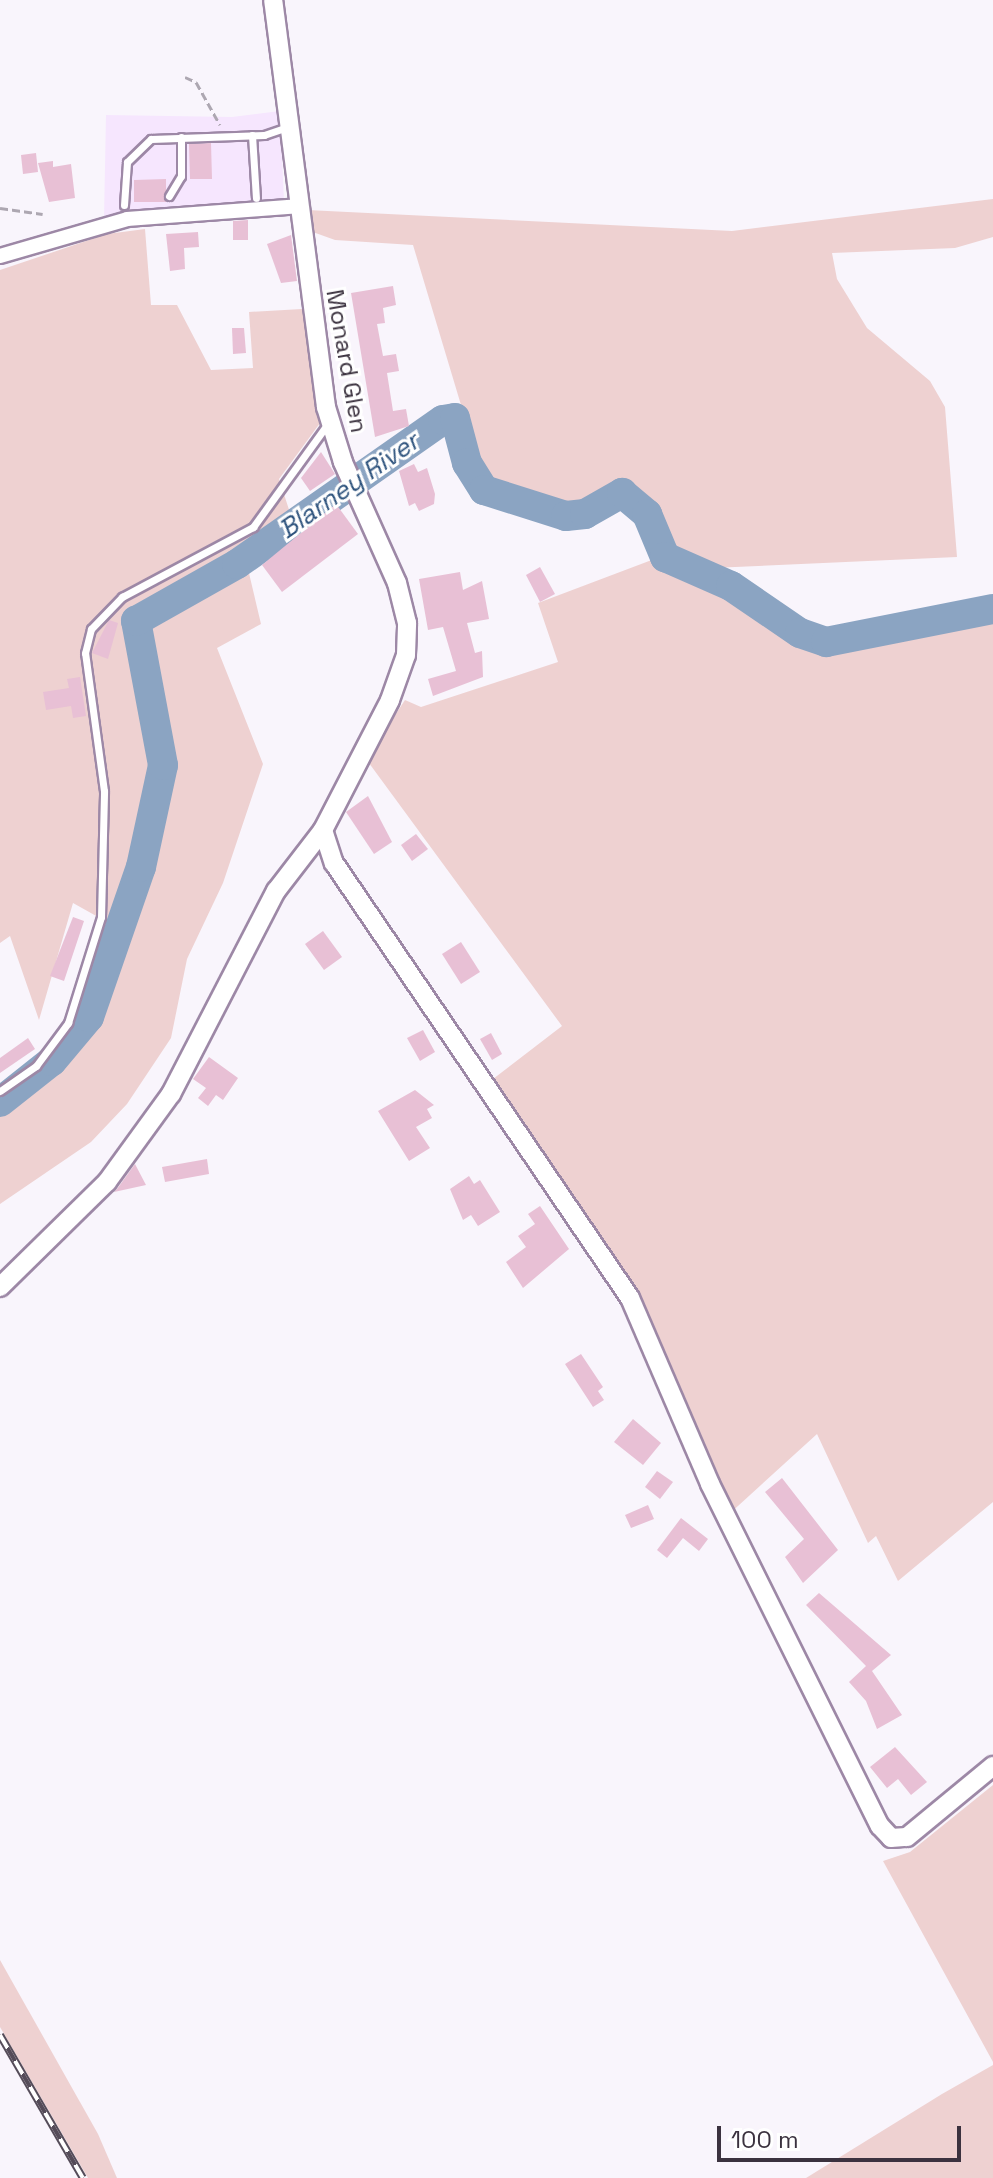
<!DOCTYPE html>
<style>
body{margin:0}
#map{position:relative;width:993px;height:2178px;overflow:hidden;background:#f9f5fc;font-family:"Space Grotesk",sans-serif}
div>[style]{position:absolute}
.built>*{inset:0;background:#f6e6fe}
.green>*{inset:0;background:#eed1d1}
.river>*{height:30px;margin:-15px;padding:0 15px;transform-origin:15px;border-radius:15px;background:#8ba4c2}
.building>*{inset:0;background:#e8c0d5}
.path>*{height:3px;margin-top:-1.5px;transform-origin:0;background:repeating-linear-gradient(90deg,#ada7b1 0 8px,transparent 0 12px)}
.roads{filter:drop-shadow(2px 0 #9d88a6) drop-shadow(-2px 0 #9d88a6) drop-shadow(0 2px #9d88a6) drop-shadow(0 -2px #9d88a6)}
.lane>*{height:7px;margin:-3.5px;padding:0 3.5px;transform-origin:3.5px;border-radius:3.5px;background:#fff}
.street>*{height:14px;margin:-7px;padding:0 7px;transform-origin:7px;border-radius:7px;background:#fff}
.secondary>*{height:18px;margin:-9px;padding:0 9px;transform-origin:9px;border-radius:9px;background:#fff}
.rail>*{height:8px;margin-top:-4px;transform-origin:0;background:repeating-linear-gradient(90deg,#fff 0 15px,#554c59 0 30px);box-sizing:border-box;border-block:2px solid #554c59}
span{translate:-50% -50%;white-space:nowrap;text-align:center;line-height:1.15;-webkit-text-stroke:6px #fff;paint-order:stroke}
.street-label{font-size:24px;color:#3b323f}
.water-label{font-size:26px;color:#2e537d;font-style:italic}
.scale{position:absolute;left:717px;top:2126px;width:244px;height:36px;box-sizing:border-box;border:4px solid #3b323f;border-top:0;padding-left:10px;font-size:24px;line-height:28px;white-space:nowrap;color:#3b323f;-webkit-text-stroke:6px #fff;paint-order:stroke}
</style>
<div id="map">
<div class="built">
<i style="clip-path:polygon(280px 111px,284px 202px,104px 218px,106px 115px,232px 117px)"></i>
</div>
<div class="green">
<i style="clip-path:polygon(993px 199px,993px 237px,955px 248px,832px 253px,837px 279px,867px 328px,930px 381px,945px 407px,957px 557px,712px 568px,686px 567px,656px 513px,632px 488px,620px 486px,592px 503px,567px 504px,529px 500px,496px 484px,476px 455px,413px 245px,335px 240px,310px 231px,307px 210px,732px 231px)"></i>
<i style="clip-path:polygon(145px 229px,151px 305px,177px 305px,211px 370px,253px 368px,249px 312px,302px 309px,323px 419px,279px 479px,296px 531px,248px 569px,261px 624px,217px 648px,263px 764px,223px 883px,187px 959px,171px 1038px,127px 1104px,91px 1142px,0 1204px,0 1098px,49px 1060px,83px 1005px,107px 922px,73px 903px,39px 1020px,10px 936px,0 943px,0 270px,107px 234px)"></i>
<i style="clip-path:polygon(657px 558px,731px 586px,800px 633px,826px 642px,993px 608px,993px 1502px,898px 1581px,876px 1536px,868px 1543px,817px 1434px,727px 1516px,665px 1371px,493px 1079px,562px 1026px,366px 759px,405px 700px,421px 707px,558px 662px,538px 603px)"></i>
<i style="clip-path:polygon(993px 1785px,993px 2062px,883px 1861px,910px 1852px)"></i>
<i style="clip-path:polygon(0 1960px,98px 2134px,117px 2178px,88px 2178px,0 2027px)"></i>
<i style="clip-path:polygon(993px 2065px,993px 2178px,806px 2178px,942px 2094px)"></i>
</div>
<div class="river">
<i style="left:0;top:1102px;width:66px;rotate:-38.3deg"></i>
<i style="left:52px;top:1061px;width:57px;rotate:-49.9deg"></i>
<i style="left:89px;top:1017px;width:159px;rotate:-70.9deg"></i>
<i style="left:141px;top:867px;width:104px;rotate:-77.8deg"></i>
<i style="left:163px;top:765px;width:147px;rotate:-100.6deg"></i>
<i style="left:136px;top:621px;width:116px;rotate:-29.4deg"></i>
<i style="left:237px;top:564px;width:251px;rotate:-35deg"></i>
<i style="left:443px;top:420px;width:12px;rotate:-9deg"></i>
<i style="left:455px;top:418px;width:47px;rotate:75.1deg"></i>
<i style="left:467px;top:463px;width:32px;rotate:58deg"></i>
<i style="left:484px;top:490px;width:86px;rotate:17.6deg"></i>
<i style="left:566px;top:516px;width:19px;rotate:-6deg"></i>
<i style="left:585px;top:514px;width:43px;rotate:-29.6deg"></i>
<i style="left:622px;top:493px;width:33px;rotate:40deg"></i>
<i style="left:647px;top:514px;width:47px;rotate:67.3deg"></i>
<i style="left:665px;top:557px;width:72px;rotate:23.7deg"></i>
<i style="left:731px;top:586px;width:83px;rotate:34.3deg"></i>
<i style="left:800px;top:633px;width:28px;rotate:19deg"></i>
<i style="left:826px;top:642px;width:170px;rotate:-11.2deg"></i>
</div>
<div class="building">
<i style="clip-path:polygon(211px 143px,212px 179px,190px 179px,189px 144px)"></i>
<i style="clip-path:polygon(36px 153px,38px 172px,23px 174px,21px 155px)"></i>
<i style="clip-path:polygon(53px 161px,53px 167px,71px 164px,75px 198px,49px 202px,38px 163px)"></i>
<i style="clip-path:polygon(166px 179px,166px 202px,134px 202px,134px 180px)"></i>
<i style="clip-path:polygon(248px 220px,248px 240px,233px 240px,233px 221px)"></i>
<i style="clip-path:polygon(198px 232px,199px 247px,184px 248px,185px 269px,170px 271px,166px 234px)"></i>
<i style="clip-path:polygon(291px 235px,297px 281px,281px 283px,267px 244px)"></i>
<i style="clip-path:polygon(393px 286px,396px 305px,383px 308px,385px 323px,377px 324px,383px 356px,396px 354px,399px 371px,387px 373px,393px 411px,406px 409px,409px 426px,375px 437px,351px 293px)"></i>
<i style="clip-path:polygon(232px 328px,244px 328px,246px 353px,233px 354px)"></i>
<i style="clip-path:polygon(321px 452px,335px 474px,310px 491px,301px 478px)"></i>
<i style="clip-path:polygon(414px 464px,418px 472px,427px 468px,435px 494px,434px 504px,419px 511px,415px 503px,409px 506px,399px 471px)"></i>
<i style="clip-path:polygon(336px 504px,358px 534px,282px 592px,262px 565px)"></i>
<i style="clip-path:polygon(540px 567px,555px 594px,540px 602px,526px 575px)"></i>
<i style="clip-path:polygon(460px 572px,463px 590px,482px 581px,489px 619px,467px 623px,475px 653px,482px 651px,483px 677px,433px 696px,428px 679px,456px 671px,443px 627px,428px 630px,419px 579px)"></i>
<i style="clip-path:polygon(109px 620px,118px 623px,108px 659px,92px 653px)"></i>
<i style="clip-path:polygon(80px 677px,86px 716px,73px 718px,71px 706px,46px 710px,43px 692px,69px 688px,67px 679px)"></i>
<i style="clip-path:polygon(368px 796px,392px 842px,374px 854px,346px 812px)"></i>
<i style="clip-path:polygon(416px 834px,428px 849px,412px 861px,401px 845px)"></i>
<i style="clip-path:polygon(73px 917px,84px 921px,64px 981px,50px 976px)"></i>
<i style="clip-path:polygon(323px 931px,342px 957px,324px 970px,305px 944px)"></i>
<i style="clip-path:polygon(461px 942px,480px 972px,461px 984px,442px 954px)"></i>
<i style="clip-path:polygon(423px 1030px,435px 1052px,420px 1061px,407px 1038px)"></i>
<i style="clip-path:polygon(491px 1033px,502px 1054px,492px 1060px,480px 1039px)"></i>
<i style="clip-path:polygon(28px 1038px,35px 1049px,0 1073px,0 1058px)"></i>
<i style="clip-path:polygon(209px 1057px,238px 1078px,223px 1100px,216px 1095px,208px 1106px,198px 1098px,206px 1088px,193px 1079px)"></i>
<i style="clip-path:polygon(415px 1090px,434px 1105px,427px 1109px,432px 1118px,416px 1127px,430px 1148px,409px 1161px,378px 1111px)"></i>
<i style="clip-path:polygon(207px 1159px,209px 1174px,165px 1182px,162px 1167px)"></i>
<i style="clip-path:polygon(135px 1164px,146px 1185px,114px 1192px,117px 1189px)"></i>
<i style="clip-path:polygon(469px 1176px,474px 1184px,480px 1180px,500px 1212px,478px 1226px,471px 1215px,463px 1220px,450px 1189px)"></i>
<i style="clip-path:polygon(540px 1206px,569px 1249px,523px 1288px,506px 1262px,526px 1247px,518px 1236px,535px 1224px,528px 1214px)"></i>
<i style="clip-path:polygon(581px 1354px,603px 1387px,598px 1391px,604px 1400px,593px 1407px,565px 1364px)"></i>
<i style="clip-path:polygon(633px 1419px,661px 1443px,643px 1465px,614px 1442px)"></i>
<i style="clip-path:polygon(657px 1471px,673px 1482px,660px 1499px,645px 1487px)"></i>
<i style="clip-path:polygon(782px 1478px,838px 1550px,803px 1583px,785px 1557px,804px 1539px,765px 1492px)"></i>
<i style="clip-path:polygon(648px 1505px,654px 1519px,631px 1528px,625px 1515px)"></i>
<i style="clip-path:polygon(681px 1518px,708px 1539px,699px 1551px,683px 1538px,667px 1558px,657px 1550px)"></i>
<i style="clip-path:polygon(819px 1593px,891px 1655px,872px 1671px,902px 1715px,877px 1729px,866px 1701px,849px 1682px,866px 1666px,806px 1605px)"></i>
<i style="clip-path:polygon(895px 1747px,927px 1782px,911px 1795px,898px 1779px,887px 1788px,870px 1767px)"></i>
</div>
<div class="path">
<i style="left:185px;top:77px;width:12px;rotate:24deg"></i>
<i style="left:196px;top:82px;width:49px;rotate:60.8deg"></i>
<i style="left:0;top:208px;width:43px;rotate:7.9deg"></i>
</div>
<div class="roads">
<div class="lane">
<i style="left:252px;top:135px;width:63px;rotate:86.4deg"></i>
<i style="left:169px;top:196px;width:23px;rotate:-59deg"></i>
<i style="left:181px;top:176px;width:39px;rotate:-90deg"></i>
<i style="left:124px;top:205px;width:43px;rotate:-86deg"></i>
<i style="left:127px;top:162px;width:33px;rotate:-44deg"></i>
<i style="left:151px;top:139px;width:113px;rotate:-2deg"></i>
<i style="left:264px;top:135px;width:24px;rotate:-19deg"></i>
<i style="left:0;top:1091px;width:44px;rotate:-34.8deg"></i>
<i style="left:36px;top:1066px;width:54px;rotate:-53.3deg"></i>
<i style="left:68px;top:1023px;width:111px;rotate:-72.7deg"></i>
<i style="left:101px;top:917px;width:126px;rotate:-88.6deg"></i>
<i style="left:104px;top:791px;width:139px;rotate:-97.8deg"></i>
<i style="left:85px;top:653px;width:25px;rotate:-76deg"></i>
<i style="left:91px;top:629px;width:45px;rotate:-45.9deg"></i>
<i style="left:122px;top:597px;width:149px;rotate:-28.1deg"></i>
<i style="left:253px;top:527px;width:130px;rotate:-54.1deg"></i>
</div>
<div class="street">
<i style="left:0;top:256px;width:132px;rotate:-16.2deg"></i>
<i style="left:127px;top:219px;width:171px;rotate:-4.3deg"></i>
</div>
<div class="secondary">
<i style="left:323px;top:830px;width:35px;rotate:72deg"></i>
<i style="left:334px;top:863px;width:526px;rotate:55.77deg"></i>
<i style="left:630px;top:1298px;width:202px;rotate:66.7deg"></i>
<i style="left:710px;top:1484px;width:382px;rotate:63.6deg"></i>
<i style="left:880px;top:1826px;width:16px;rotate:47deg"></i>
<i style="left:891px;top:1838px;width:16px;rotate:-4deg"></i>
<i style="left:907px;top:1837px;width:112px;rotate:-39.5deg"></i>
<i style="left:0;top:1287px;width:150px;rotate:-44.5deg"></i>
<i style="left:107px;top:1182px;width:109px;rotate:-54deg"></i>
<i style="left:171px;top:1094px;width:229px;rotate:-62.7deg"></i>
<i style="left:276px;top:891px;width:77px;rotate:-52.4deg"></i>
<i style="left:323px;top:830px;width:146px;rotate:-62.7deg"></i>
<i style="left:390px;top:700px;width:48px;rotate:-70.4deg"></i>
<i style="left:406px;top:655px;width:32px;rotate:-88deg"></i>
<i style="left:407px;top:623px;width:41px;rotate:-104deg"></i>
<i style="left:397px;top:583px;width:133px;rotate:-114.1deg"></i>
<i style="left:343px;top:462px;width:58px;rotate:-107.2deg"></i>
<i style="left:326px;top:407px;width:410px;rotate:-97.4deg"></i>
</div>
</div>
<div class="rail">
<i style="left:0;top:2035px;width:165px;rotate:59.9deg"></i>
</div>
<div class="street-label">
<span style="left:347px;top:361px;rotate:80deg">Monard Glen</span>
</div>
<div class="water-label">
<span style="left:349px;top:486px;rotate:-35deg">Blarney River</span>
</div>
<div class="scale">100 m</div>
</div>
